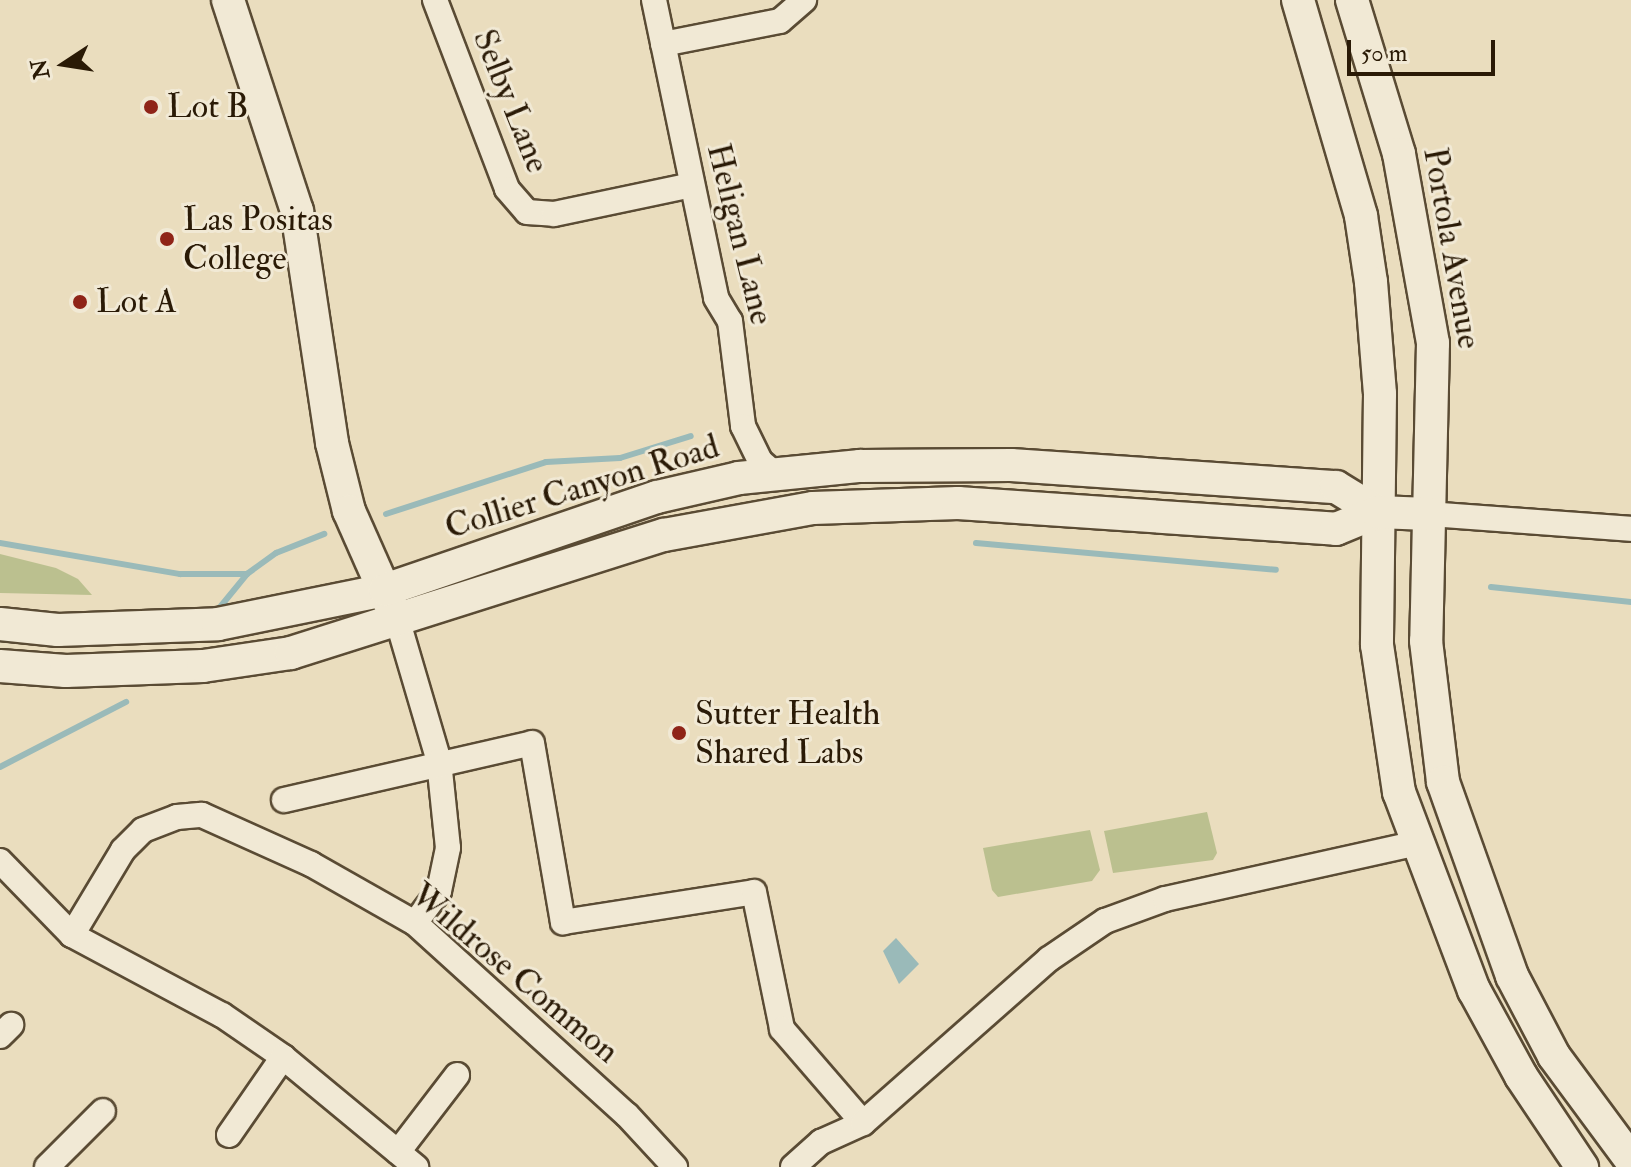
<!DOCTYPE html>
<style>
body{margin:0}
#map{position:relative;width:1631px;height:1167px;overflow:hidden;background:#eaddbe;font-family:"IM FELL Double Pica",serif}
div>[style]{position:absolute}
.green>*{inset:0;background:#bbc08f}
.water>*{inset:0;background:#9abab9}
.stream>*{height:6px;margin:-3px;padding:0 3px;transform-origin:3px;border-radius:3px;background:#9abab9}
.roads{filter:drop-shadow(2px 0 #5a4b34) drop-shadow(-2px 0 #5a4b34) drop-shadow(0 2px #5a4b34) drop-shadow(0 -2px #5a4b34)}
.street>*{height:24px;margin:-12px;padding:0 12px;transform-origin:12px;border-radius:12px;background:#f1e9d5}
.secondary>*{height:32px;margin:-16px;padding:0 16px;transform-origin:16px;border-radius:16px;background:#f1e9d5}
.dots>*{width:22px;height:22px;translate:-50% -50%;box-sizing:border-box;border:4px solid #f1e9d5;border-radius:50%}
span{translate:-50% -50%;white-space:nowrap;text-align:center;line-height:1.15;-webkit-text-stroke:6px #f1e9d5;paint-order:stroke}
.street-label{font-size:34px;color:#2a1a06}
.poi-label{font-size:34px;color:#2a1a06}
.left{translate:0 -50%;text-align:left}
.north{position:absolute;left:24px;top:24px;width:80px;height:80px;-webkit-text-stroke:6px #f1e9d5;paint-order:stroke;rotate:258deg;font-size:22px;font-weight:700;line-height:32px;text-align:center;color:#2a1a06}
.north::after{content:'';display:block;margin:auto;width:28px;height:36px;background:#2a1a06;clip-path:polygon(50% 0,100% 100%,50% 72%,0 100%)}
.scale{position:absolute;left:1347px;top:40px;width:148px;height:36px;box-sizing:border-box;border:4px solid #2a1a06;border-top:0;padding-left:10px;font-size:24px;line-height:28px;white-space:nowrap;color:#2a1a06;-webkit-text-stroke:6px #f1e9d5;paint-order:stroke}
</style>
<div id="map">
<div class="green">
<i style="clip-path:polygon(0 554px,56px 568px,78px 579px,92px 595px,0 593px)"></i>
<i style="clip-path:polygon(1207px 812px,1217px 853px,1213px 860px,1113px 873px,1104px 831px)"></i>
<i style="clip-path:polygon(1090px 830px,1100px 870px,1092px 881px,998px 897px,992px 890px,983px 848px)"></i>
</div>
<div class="water">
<i style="clip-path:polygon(896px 938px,919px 964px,899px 984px,883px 951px)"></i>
</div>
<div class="stream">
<i style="left:386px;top:514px;width:168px;rotate:-18deg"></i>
<i style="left:546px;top:462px;width:74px;rotate:-3.1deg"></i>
<i style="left:620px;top:458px;width:74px;rotate:-17.2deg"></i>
<i style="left:0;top:543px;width:183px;rotate:9.8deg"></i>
<i style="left:180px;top:574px;width:67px"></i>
<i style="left:976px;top:543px;width:301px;rotate:5.1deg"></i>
<i style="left:1491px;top:587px;width:141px;rotate:6.1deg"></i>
<i style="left:216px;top:612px;width:49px;rotate:-50.8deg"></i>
<i style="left:247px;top:574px;width:36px;rotate:-36deg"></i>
<i style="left:276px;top:553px;width:52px;rotate:-21.6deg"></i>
<i style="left:0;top:767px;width:142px;rotate:-27.3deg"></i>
</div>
<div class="roads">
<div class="street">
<i style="left:435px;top:0;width:202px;rotate:69.1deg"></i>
<i style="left:507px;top:189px;width:30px;rotate:49deg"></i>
<i style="left:527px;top:212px;width:27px;rotate:4deg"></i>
<i style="left:554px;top:214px;width:141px;rotate:-11.9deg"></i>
<i style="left:654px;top:0;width:304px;rotate:78.2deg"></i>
<i style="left:716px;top:298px;width:27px;rotate:59deg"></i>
<i style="left:730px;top:321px;width:106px;rotate:82.9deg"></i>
<i style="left:743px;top:426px;width:39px;rotate:64deg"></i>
<i style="left:760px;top:461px;width:20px;rotate:41deg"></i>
<i style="left:663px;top:44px;width:119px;rotate:-11.1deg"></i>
<i style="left:780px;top:21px;width:32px;rotate:-41deg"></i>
<i style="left:1429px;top:514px;width:203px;rotate:4.2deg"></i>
<i style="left:398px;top:622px;width:145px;rotate:73.6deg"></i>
<i style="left:439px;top:761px;width:87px;rotate:84.1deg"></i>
<i style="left:448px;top:848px;width:44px;rotate:101.8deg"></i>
<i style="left:439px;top:891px;width:40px;rotate:127deg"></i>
<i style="left:284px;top:800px;width:254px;rotate:-12.9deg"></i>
<i style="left:532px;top:743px;width:182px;rotate:80.2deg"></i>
<i style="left:563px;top:922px;width:193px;rotate:-8.9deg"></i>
<i style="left:754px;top:892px;width:140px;rotate:78.4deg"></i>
<i style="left:782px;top:1029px;width:124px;rotate:49.2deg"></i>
<i style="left:0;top:861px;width:103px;rotate:45.8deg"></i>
<i style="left:72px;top:935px;width:170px;rotate:28.1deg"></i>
<i style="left:222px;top:1015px;width:74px;rotate:34.5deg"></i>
<i style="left:283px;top:1057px;width:173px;rotate:39.6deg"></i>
<i style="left:72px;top:935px;width:99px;rotate:-59deg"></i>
<i style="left:123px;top:850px;width:28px;rotate:-45deg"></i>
<i style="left:143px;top:830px;width:36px;rotate:-21deg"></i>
<i style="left:177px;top:817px;width:25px;rotate:-5deg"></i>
<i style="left:202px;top:815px;width:120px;rotate:24.2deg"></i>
<i style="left:311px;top:864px;width:120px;rotate:29.6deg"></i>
<i style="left:415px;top:923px;width:286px;rotate:42.2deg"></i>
<i style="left:627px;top:1115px;width:71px;rotate:47.3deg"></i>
<i style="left:0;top:1036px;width:16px;rotate:-45deg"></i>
<i style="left:229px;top:1135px;width:95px;rotate:-55.3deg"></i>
<i style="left:398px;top:1152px;width:97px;rotate:-52.5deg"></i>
<i style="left:47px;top:1167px;width:79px;rotate:-45deg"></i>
<i style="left:793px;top:1167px;width:38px;rotate:-42deg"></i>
<i style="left:821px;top:1142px;width:46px;rotate:-24.3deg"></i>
<i style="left:863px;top:1123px;width:248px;rotate:-41.4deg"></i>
<i style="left:1049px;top:959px;width:68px;rotate:-34.2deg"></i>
<i style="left:1105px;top:921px;width:64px;rotate:-20.1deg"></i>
<i style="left:1165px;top:899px;width:255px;rotate:-12.5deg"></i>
</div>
<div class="secondary">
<i style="left:228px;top:0;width:222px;rotate:71.9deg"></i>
<i style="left:297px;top:211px;width:235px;rotate:81.4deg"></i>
<i style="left:332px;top:443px;width:70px;rotate:76deg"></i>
<i style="left:349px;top:511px;width:106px;rotate:66.1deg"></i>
<i style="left:1298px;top:0;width:225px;rotate:73.7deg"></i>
<i style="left:1361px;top:216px;width:67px;rotate:81.4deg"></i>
<i style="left:1371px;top:282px;width:112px;rotate:85.4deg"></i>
<i style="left:1380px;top:394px;width:251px;rotate:90.7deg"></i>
<i style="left:1377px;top:645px;width:149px;rotate:81.5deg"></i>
<i style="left:1399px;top:792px;width:212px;rotate:69.3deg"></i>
<i style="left:1474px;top:990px;width:98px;rotate:61.3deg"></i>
<i style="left:1521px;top:1076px;width:110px;rotate:56.2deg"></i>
<i style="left:1352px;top:0;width:161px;rotate:73deg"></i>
<i style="left:1399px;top:154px;width:192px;rotate:79.8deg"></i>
<i style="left:1433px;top:343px;width:298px;rotate:91.3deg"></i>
<i style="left:1426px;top:641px;width:142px;rotate:83.1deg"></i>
<i style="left:1443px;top:782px;width:206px;rotate:70.4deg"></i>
<i style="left:1512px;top:976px;width:90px;rotate:62.3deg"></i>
<i style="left:1554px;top:1056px;width:129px;rotate:53.5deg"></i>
<i style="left:0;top:624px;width:58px;rotate:5.9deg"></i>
<i style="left:58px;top:630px;width:160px;rotate:-2.1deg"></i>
<i style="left:218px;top:624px;width:170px;rotate:-11.5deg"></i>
<i style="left:385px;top:590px;width:287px;rotate:-18.9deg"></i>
<i style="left:657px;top:497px;width:84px;rotate:-13deg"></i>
<i style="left:739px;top:478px;width:122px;rotate:-5.7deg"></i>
<i style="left:860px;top:466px;width:151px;rotate:-0.4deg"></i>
<i style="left:1011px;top:465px;width:326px;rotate:3.9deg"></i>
<i style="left:1336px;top:487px;width:48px;rotate:31.4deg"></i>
<i style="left:0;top:666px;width:66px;rotate:4.3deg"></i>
<i style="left:66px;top:671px;width:137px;rotate:-2.1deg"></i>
<i style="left:203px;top:666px;width:89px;rotate:-8.4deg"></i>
<i style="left:291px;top:653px;width:391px;rotate:-17.6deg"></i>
<i style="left:664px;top:535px;width:151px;rotate:-10.3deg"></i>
<i style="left:813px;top:508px;width:145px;rotate:-2deg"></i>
<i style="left:958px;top:503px;width:379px;rotate:3.9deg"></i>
<i style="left:1336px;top:529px;width:44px;rotate:-22.5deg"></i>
<i style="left:1377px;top:512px;width:52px;rotate:2.2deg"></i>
</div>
</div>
<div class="dots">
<i style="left:151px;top:107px;background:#8f2418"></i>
<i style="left:167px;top:239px;background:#8f2418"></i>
<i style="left:80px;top:302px;background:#8f2418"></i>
<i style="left:679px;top:733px;background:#8f2418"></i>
</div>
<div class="street-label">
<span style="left:511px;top:101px;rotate:68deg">Selby Lane</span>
<span style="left:740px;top:234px;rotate:76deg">Heligan Lane</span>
<span style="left:1452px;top:248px;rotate:80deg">Portola Avenue</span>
<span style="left:582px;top:487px;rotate:-17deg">Collier Canyon Road</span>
<span style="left:515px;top:973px;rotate:40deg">Wildrose Common</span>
</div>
<div class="poi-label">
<span class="left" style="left:167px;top:107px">Lot B</span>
<span class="left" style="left:183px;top:239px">Las Positas<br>College</span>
<span class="left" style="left:96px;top:302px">Lot A</span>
<span class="left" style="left:695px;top:733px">Sutter Health<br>Shared Labs</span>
</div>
<div class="north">N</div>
<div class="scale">50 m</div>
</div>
